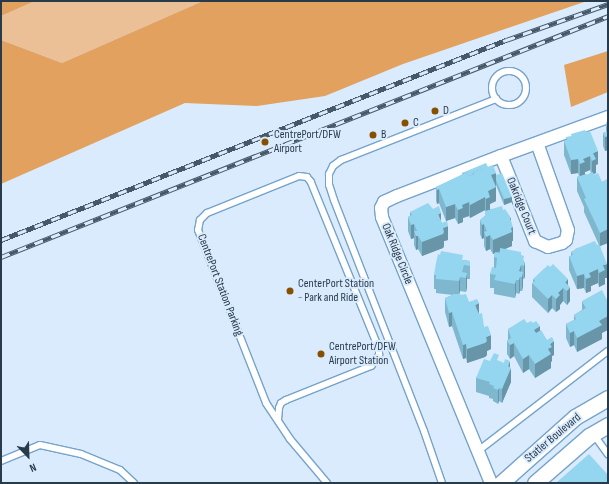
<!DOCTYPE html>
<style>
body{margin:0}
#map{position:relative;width:609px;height:484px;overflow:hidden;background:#d9ebfc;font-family:"Sofia Sans Condensed",sans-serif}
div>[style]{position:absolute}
.green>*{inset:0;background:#ebc096}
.forest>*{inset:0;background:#e2a15e}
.roads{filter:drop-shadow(1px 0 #76a3ca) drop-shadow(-1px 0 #76a3ca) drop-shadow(0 1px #76a3ca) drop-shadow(0 -1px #76a3ca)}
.service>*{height:6px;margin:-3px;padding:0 3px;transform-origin:3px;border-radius:3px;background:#fff}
.service>.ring{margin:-3px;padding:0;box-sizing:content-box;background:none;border:6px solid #fff;border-radius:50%}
.minor>*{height:12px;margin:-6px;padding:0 6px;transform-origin:6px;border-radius:6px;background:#fff}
.tertiary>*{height:15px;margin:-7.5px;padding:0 7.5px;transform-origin:7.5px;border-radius:7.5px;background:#fff}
.rail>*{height:4.5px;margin-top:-2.25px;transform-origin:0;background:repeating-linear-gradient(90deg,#d9ebfc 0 9px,#455868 0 18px);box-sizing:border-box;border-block:1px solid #455868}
.wall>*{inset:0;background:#7fb7ce}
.shaded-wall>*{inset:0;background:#6895a7}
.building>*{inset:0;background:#94d5ef}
.dots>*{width:11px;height:11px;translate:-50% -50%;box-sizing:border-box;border:2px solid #d9ebfc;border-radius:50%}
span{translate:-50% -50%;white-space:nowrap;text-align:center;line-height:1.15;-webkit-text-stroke:4px #d9ebfc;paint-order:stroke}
.poi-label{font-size:12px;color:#283b4b}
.left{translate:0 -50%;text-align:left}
.street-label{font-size:12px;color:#283b4b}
.frame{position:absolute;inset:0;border:2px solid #283b4b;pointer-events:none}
.north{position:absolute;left:8px;top:436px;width:40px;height:40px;-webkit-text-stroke:3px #d9ebfc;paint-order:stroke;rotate:157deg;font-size:11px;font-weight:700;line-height:16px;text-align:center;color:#283b4b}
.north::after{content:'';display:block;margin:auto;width:14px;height:18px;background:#283b4b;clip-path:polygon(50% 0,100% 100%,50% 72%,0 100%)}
</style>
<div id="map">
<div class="green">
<i style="clip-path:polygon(35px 1px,203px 1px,62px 63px,1px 40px,1px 16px)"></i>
</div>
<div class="forest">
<i style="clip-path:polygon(1px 1px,35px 1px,1px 16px)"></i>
<i style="clip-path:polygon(203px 1px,587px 1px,403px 64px,325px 96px,257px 106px,185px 103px,1px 184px,1px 40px,62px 63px)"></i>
<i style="clip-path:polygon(608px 51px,608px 92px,571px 107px,564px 65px)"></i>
</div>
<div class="roads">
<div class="service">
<i class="ring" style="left:492px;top:71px;width:28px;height:28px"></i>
<i style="left:278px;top:420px;width:12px;rotate:-85deg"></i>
<i style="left:279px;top:408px;width:5px;rotate:-68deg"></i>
<i style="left:281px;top:403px;width:6px;rotate:-31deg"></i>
<i style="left:286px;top:400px;width:92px;rotate:-21.8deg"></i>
<i style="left:371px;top:366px;width:14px;rotate:-54deg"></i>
<i style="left:379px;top:355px;width:6px;rotate:-90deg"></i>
<i style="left:379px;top:349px;width:180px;rotate:-112.2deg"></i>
<i style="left:311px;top:182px;width:6px;rotate:-129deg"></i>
<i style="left:307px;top:177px;width:8px;rotate:-173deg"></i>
<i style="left:299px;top:176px;width:99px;rotate:158.1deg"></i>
<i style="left:207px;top:213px;width:10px;rotate:135deg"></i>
<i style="left:200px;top:220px;width:10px;rotate:101deg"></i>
<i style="left:198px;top:230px;width:186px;rotate:68.5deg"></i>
<i style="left:266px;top:403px;width:43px;rotate:56.3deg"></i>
<i style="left:290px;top:439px;width:57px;rotate:49.9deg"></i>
<i style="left:594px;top:435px;width:24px;rotate:54deg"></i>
<i style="left:478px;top:451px;width:164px;rotate:-37.6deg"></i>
<i style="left:1px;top:461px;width:42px;rotate:-22.3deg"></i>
<i style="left:40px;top:445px;width:42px;rotate:12.4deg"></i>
<i style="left:81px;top:454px;width:42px;rotate:22.3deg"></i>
<i style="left:120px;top:470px;width:19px;rotate:43deg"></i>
<i style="left:442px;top:483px;width:55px;rotate:-109.1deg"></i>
<i style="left:424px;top:431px;width:248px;rotate:-111.3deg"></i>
<i style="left:334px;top:200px;width:16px;rotate:-108deg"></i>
<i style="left:329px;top:185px;width:11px;rotate:-90deg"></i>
<i style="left:329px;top:174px;width:9px;rotate:-63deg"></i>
<i style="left:333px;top:166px;width:10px;rotate:-37deg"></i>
<i style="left:341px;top:160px;width:167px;rotate:-21.5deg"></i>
</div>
<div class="minor">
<i style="left:501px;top:156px;width:92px;rotate:68.2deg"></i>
<i style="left:535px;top:241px;width:14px;rotate:25deg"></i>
<i style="left:548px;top:247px;width:15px;rotate:-16deg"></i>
<i style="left:562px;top:243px;width:5px;rotate:-37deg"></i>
<i style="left:566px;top:240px;width:10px;rotate:-79deg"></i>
<i style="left:568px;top:230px;width:92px;rotate:-109.6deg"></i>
<i style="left:491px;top:483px;width:287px;rotate:-112.3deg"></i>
<i style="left:382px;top:217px;width:9px;rotate:-96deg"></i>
<i style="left:381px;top:208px;width:7px;rotate:-63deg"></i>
<i style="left:384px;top:202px;width:14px;rotate:-25deg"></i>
<i style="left:397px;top:196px;width:111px;rotate:-21deg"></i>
<i style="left:501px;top:156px;width:114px;rotate:-20deg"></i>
</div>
<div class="tertiary">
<i style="left:501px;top:483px;width:99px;rotate:-41.7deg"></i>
<i style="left:575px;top:417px;width:38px;rotate:-30deg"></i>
<i style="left:535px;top:483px;width:72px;rotate:-41deg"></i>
<i style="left:589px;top:436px;width:22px;rotate:-30deg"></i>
</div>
</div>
<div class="rail">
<i style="left:1px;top:240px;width:543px;rotate:-21.61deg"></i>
<i style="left:506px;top:40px;width:108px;rotate:-19.4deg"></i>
<i style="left:1px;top:257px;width:653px;rotate:-21.65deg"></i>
</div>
<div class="wall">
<i style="clip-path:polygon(608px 122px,608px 150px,605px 151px,603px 146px,603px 133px,606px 132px,606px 123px)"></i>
<i style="clip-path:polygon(evenodd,566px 137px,571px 137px,598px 164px,596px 165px,596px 173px,593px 174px,602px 182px,608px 179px,608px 243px,600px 246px,607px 278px,605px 278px,605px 284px,599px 287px,598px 283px,591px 286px,591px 291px,586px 293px,584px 288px,577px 289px,569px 270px,569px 256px,571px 256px,571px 252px,575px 250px,575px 249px,599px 245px,584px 212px,584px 207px,577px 191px,577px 177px,579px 176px,578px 173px,571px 174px,564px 155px,564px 141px,566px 141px,566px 137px,590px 170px,591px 173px,587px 175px,585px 174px,585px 172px,590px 170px)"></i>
<i style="clip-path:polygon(488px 167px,496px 175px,512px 202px,504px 205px,496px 185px,496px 201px,490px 204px,490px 209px,503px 210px,511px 222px,513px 241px,512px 241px,512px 246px,505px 249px,521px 256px,524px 262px,525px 262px,525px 276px,524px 279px,523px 279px,523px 286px,522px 291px,520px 291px,519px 294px,516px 293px,515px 298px,494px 294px,494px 288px,490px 288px,490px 274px,494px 267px,494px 257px,495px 253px,493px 254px,490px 249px,486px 251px,484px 246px,484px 238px,482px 239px,480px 234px,480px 220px,485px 216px,485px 210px,470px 218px,469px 216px,463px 218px,463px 222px,458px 224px,455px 218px,446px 221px,439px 203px,437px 204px,436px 201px,436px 187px,462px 175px,462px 173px)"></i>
<i style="clip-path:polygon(410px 212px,441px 222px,448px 240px,444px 241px,444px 246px,443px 248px,422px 256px,418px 249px,416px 250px,414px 245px,414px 238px,411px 239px,408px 231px,408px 217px,410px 216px)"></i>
<i style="clip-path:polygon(463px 260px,470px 261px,470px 279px,467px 279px,467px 287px,466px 292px,460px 291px,459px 294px,469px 302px,479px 314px,484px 327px,491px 349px,487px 351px,487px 355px,485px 357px,467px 363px,466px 358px,463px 359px,452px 326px,449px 327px,445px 312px,445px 298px,453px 295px,436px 293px,436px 289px,434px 289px,434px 275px)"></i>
<i style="clip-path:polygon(533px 279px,568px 285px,570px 301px,567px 305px,563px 301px,560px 305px,560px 309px,556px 312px,552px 308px,548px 313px,532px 297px,532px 283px,533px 283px)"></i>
<i style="clip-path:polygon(582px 301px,602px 333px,602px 339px,577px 352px,574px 345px,570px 347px,566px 338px,566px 324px,574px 320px,574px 315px,582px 310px)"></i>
<i style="clip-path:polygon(527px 323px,533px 323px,540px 331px,554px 355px,552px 356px,552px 361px,551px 362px,551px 368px,535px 378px,529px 369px,523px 373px,514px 356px,510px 359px,507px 354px,507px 341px,508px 340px,508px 329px)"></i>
<i style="clip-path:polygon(490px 361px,499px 361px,510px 367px,511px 382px,502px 403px,499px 401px,498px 404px,493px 401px,493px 399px,489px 398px,489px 396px,476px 392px,476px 378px)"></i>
</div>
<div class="shaded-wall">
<i style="clip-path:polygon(608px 136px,608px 150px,605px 151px,605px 137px)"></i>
<i style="clip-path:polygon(598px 151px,598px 164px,596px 165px,596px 173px,592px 175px,592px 161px,593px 153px)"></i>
<i style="clip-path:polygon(590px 156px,590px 170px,585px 172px,585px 176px,580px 178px,580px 164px,583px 159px)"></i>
<i style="clip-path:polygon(578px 159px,578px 173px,571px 174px,571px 160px)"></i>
<i style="clip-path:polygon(496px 173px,496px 187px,491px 175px)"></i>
<i style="clip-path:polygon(496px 187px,496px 201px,490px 204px,490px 211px,486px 213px,486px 199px,488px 191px)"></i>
<i style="clip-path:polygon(439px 189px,439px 203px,437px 204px,437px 190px)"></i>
<i style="clip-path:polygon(485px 197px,485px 210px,470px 218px,470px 205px)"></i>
<i style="clip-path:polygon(512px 197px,512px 202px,504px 205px,504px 199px)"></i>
<i style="clip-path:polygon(469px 202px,469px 216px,463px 218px,463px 222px,458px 224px,458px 210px,462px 205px)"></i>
<i style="clip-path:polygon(455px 204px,455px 218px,446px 221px,446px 207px)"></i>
<i style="clip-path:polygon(441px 213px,441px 226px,438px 214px)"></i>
<i style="clip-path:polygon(510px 218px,511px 218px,511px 228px,513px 227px,513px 241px,512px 241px,512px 246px,493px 254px,493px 240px)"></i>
<i style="clip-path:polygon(414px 224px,414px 238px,411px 239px,411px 225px)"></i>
<i style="clip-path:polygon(484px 224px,484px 238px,482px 239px,482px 225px)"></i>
<i style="clip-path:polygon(448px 226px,448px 240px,444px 241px,444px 246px,443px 248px,422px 256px,422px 242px,443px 228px)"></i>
<i style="clip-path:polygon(607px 226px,608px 226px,608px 243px,600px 246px,600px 233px)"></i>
<i style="clip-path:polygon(490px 235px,490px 249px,486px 251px,486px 237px)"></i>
<i style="clip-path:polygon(416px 236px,418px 236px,418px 249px,416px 250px)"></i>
<i style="clip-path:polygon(525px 262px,525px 276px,524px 279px,524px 266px)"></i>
<i style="clip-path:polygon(607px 264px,607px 278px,605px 278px,605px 284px,599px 287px,599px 273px,603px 265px)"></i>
<i style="clip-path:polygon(521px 265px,521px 277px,520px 277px,520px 291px,519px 294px,519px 271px)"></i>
<i style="clip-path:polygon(598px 269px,598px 283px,591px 286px,591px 291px,586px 293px,586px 279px,589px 273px)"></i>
<i style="clip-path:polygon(523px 272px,523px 286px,522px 291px,522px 277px)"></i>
<i style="clip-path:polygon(467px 273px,467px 287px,466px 292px,466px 278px)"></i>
<i style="clip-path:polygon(584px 274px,584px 288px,577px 289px,577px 276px)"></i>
<i style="clip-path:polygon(460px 277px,460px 291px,459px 295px,459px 281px)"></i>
<i style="clip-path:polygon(568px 279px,568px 290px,570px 287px,570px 301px,567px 305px,567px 291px,565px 282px)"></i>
<i style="clip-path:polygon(516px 280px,516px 293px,515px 298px,515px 284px)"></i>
<i style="clip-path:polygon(563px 288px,563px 301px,560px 305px,560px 309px,556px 312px,556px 299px,558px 293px)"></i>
<i style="clip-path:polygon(552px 295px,552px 308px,548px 313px,548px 299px)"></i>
<i style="clip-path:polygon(479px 303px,479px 317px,475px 305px)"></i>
<i style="clip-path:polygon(607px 308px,608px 308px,608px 330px,602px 333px,602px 339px,577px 352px,577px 338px,599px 321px)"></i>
<i style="clip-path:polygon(452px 312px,452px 326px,449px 327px,449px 313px)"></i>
<i style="clip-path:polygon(540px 326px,540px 340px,534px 330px)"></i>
<i style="clip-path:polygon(574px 331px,574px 345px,570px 347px,570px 333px)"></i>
<i style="clip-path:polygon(491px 335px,491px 349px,487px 351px,487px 355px,485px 357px,467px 363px,467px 349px,486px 337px)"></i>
<i style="clip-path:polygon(554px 341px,554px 355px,552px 356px,552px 361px,551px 362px,551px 368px,535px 378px,535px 364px,550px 344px)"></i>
<i style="clip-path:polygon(514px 343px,514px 356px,510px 359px,510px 345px)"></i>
<i style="clip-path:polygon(466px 344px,466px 358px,463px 359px,463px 345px)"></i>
<i style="clip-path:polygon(529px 355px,529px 369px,523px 373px,523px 359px)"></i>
<i style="clip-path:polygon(510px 361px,510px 370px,511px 368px,511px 382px,502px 403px,502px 389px,508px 366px)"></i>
<i style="clip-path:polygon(499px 388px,499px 401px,498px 404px,498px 390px)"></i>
</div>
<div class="building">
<i style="clip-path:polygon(608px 122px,608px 136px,605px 137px,603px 133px,608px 131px,606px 123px)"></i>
<i style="clip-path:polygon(585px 130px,586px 132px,590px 131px,598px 151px,593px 153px,596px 159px,592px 161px,590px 156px,583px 159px,585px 162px,580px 164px,578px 159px,571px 160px,564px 141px,567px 140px,566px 137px,571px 136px,572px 138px,571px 134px)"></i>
<i style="clip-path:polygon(486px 163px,488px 167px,473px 172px,473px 174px,470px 176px,468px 175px,467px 172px,462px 174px,462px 173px)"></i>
<i style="clip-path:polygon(493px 165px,496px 173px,491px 175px,496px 187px,488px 191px,490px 197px,486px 199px,485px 197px,470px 205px,469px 202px,462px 205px,463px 208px,458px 210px,455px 204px,446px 207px,439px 189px,437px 190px,436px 187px,467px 172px,468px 175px,470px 176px,474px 174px,473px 172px)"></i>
<i style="clip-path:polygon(593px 172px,594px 175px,598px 173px,602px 182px,608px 179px,608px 226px,607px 226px,608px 229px,600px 233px,584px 199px,586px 198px,577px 177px,586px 174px,587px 175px)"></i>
<i style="clip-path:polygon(502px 173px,512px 197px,504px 199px,496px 180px,496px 175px)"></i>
<i style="clip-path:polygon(428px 203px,433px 209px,439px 206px,441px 213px,438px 214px,442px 223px,447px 221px,448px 226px,443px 228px,444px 232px,443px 234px,422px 242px,418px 236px,416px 236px,414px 231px,417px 231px,414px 224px,411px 225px,408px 217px,412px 215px,410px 212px)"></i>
<i style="clip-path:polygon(502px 206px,503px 210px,505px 209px,511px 218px,510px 218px,513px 227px,511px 228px,512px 232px,493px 240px,490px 235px,486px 237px,484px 232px,487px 231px,484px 224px,482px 225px,480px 220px,485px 216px,485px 211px)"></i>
<i style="clip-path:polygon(595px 241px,597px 245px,599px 244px,607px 264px,603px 265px,605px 270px,599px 273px,598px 269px,589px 273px,591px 277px,586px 279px,584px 274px,577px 276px,569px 256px,573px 255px,571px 252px,575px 250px,575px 249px)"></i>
<i style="clip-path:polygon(500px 248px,521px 252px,521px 255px,524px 256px,523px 262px,525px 262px,524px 266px,521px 265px,519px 271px,523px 272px,522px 277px,520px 277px,519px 280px,516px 280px,515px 284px,494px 280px,496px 275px,490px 274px,492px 267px,496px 268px,497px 258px,494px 257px,495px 252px,500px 253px)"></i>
<i style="clip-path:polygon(441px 251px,463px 255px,462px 260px,470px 261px,470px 266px,464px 265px,462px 272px,467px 273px,466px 278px,460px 277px,459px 281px,436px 279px,436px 275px,434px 275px,436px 263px,438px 254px,440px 255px)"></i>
<i style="clip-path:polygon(553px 264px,568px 279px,565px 282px,570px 287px,567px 291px,563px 288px,558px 293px,560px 295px,556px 299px,552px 295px,548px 299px,532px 283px,535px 281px,533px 279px,548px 265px,550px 267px)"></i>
<i style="clip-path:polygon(602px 290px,608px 302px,608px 308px,607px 308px,608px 310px,608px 316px,599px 321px,602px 325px,577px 338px,574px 331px,570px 333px,566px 324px,576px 319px,574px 315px,586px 308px,582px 301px)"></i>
<i style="clip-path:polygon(454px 294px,460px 294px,461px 295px,466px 294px,469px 302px,477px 299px,479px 303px,475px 305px,479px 314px,482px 313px,484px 327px,488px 326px,491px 335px,486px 337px,487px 341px,485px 343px,467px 349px,466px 344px,463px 345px,452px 312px,449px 313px,445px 298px)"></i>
<i style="clip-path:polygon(524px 319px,527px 323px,531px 321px,533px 323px,536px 321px,540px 326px,534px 330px,536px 333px,541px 330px,547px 340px,552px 337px,554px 341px,550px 344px,552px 347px,548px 349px,551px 354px,535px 364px,529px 355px,523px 359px,514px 343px,510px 345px,507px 341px,511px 338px,508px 329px)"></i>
<i style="clip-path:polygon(494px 353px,499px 355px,497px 360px,504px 363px,505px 359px,510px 361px,508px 366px,511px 368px,502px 389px,499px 388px,498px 390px,493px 388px,494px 386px,489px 384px,490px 382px,476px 378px,484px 359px,490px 361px)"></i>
<i style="clip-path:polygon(589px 454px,608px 475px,608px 483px,556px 483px)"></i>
</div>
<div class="dots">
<i style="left:435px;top:111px;background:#874f00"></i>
<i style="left:405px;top:123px;background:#874f00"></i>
<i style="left:373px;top:135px;background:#874f00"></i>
<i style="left:265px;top:142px;background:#874f00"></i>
<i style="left:290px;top:291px;background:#874f00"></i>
<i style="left:321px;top:354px;background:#874f00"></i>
</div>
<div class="poi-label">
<span class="left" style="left:443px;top:111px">D</span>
<span class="left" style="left:413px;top:123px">C</span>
<span class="left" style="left:274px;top:142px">CentrePort/DFW<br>Airport</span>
<span class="left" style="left:381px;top:135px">B</span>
<span class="left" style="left:298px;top:291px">CenterPort Station<br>- Park and Ride</span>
<span class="left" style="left:329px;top:354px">CentrePort/DFW<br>Airport Station</span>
</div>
<div class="street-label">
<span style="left:521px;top:206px;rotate:68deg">Oakridge Court</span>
<span style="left:397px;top:254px;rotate:68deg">Oak Ridge Circle</span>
<span style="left:220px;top:285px;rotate:69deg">CentrePort Station Parking</span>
<span style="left:553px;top:438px;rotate:-40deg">Statler Boulevard</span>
</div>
<div class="frame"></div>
<div class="north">N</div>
</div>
